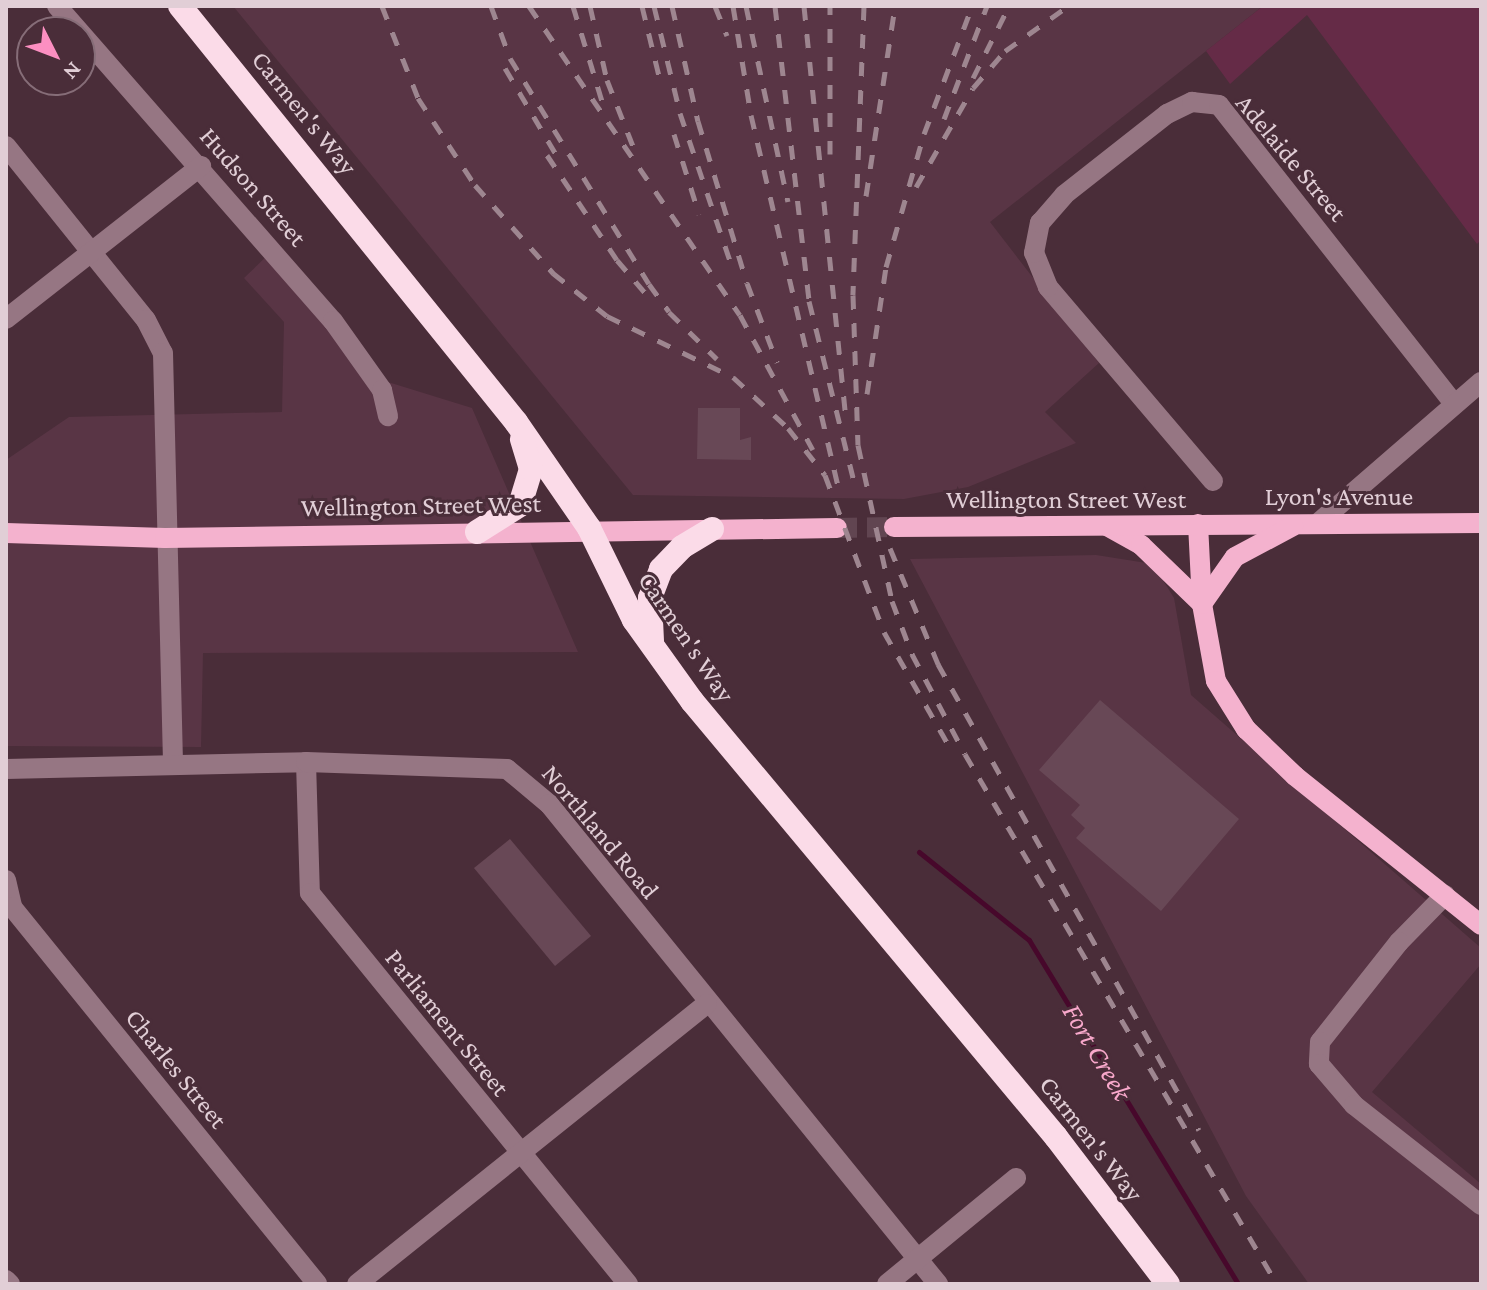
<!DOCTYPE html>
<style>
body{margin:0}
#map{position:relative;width:1487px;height:1290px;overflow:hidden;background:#4a2d39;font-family:"Crimson Pro",serif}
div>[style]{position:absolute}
.built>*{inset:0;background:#593545}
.green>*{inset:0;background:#652b47}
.stream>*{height:5px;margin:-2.5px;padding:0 2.5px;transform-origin:2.5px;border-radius:2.5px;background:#47082b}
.building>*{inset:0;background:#684856}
.major-tunnel>*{height:20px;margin-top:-10px;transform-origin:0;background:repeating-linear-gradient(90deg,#614551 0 20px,transparent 0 30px)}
.minor>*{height:20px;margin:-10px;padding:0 10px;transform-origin:10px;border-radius:10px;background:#967683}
.major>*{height:20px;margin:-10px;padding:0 10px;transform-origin:10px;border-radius:10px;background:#f4b2ce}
.highway>*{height:24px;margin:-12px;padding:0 12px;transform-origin:12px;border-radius:12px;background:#fbdbe8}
.rail>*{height:5px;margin-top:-2.5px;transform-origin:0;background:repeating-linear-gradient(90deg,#9e8690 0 14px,transparent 0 28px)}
span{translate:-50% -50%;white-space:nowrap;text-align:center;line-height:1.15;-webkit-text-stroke:6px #4a2d39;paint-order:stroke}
.street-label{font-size:26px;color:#e1ced6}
.water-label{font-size:28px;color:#f8a8cb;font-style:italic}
.frame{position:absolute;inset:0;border:8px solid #e1ced6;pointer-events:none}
.north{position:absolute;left:16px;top:16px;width:80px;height:80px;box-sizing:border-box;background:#4a2d39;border:2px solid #866d78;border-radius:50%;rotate:132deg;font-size:22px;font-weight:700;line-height:32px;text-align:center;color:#e1ced6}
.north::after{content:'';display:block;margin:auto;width:28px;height:36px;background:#fc8fc1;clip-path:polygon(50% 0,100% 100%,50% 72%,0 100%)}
</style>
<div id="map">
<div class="built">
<i style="clip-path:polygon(233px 6px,1263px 6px,990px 222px,1099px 363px,1045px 412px,1076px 443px,968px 487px,904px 499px,633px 495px)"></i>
<i style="clip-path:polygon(272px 251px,375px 378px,472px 408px,578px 652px,203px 653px,201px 747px,6px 746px,6px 460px,69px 417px,282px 412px,284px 322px,244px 278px)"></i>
<i style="clip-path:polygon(1096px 555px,1153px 564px,1174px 598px,1191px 695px,1481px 948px,1481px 964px,1372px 1092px,1481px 1184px,1481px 1284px,1309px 1284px,1246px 1196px,910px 559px)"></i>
</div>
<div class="green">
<i style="clip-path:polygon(1263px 6px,1481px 6px,1481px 240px,1477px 244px,1307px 15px,1230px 84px,1206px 51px)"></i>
</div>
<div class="stream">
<i style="left:919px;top:852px;width:141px;rotate:38.7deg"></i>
<i style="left:1029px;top:940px;width:403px;rotate:58.7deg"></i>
</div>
<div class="building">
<i style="clip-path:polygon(698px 408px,740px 408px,740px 440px,751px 437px,751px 460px,697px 459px)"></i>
<i style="clip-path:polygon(1100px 700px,1239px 819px,1161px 911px,1076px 838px,1085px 828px,1071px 815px,1080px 805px,1039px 770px)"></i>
<i style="clip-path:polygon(510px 839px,591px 936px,555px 966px,474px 868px)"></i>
</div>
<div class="major-tunnel">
<i style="left:837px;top:528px;width:57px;rotate:-1deg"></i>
</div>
<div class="minor">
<i style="left:57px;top:6px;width:419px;rotate:48.8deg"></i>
<i style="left:333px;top:321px;width:85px;rotate:54.6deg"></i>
<i style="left:382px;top:390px;width:27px;rotate:77deg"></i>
<i style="left:6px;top:146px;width:223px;rotate:51.2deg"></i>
<i style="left:146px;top:320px;width:37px;rotate:63deg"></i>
<i style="left:163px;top:353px;width:411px;rotate:88.6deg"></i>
<i style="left:6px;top:319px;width:248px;rotate:-38.1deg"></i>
<i style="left:1213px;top:481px;width:255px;rotate:-130.4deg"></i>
<i style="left:1048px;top:287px;width:37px;rotate:-112deg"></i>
<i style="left:1034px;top:253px;width:31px;rotate:-79deg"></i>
<i style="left:1040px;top:223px;width:37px;rotate:-49deg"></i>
<i style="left:1064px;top:195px;width:131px;rotate:-38.2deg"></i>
<i style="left:1167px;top:114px;width:28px;rotate:-26deg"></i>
<i style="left:1192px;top:102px;width:27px;rotate:6deg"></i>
<i style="left:1219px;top:105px;width:380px;rotate:51.8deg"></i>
<i style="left:1317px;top:524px;width:217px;rotate:-40.9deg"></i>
<i style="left:306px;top:762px;width:131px;rotate:88.3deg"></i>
<i style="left:310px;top:893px;width:504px;rotate:50.88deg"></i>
<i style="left:6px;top:769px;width:300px;rotate:-1.3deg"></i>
<i style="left:306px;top:762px;width:201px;rotate:2deg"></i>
<i style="left:507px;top:769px;width:55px;rotate:39.8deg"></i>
<i style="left:549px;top:804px;width:618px;rotate:50.98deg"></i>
<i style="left:6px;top:880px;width:28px;rotate:77deg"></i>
<i style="left:12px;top:907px;width:485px;rotate:51deg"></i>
<i style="left:1445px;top:895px;width:66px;rotate:134.4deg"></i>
<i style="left:1399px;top:942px;width:127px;rotate:128.3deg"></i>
<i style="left:1320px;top:1042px;width:22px;rotate:93deg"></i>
<i style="left:1319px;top:1064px;width:54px;rotate:49.5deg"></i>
<i style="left:1354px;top:1105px;width:162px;rotate:38.2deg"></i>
<i style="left:6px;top:1280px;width:6px;rotate:45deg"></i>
<i style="left:357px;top:1284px;width:448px;rotate:-38.7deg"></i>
<i style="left:887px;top:1284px;width:167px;rotate:-39.4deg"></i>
</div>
<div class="major">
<i style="left:1198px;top:524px;width:80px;rotate:87.1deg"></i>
<i style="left:1202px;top:604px;width:78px;rotate:79.7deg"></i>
<i style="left:1216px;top:681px;width:57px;rotate:58deg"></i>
<i style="left:1246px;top:729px;width:68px;rotate:43.8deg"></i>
<i style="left:1295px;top:776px;width:238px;rotate:38.7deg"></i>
<i style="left:1107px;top:526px;width:39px;rotate:29deg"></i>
<i style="left:1141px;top:545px;width:85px;rotate:44deg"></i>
<i style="left:894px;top:527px;width:587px;rotate:-0.39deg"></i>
<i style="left:6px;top:533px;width:159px;rotate:1.8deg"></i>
<i style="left:165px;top:538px;width:672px;rotate:-0.85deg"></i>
<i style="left:1202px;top:604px;width:57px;rotate:-54.9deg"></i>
<i style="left:1235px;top:557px;width:66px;rotate:-28.1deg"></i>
</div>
<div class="highway">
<i style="left:180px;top:6px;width:535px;rotate:51.07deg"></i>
<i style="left:516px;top:422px;width:129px;rotate:55.4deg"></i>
<i style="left:589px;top:528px;width:102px;rotate:63.9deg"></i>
<i style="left:634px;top:620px;width:100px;rotate:54.4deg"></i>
<i style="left:692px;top:701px;width:568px;rotate:50.14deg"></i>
<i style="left:1056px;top:1137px;width:185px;rotate:52.7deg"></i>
<i style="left:477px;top:532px;width:51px;rotate:-32.1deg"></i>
<i style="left:520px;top:505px;width:38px;rotate:-73deg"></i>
<i style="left:531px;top:469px;width:31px;rotate:-107deg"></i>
<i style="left:652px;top:641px;width:43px;rotate:-92.7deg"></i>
<i style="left:650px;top:598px;width:31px;rotate:-69deg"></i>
<i style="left:661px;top:569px;width:30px;rotate:-46deg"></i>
<i style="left:682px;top:547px;width:35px;rotate:-31deg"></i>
</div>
<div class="rail">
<i style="left:382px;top:6px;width:99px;rotate:68.6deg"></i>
<i style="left:418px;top:98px;width:104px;rotate:56.8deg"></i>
<i style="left:475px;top:185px;width:118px;rotate:48.4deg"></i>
<i style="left:553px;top:273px;width:69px;rotate:38.5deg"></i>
<i style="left:607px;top:316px;width:140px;rotate:25.8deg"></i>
<i style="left:733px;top:377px;width:75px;rotate:42.8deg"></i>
<i style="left:788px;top:428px;width:60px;rotate:51.8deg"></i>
<i style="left:825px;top:475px;width:168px;rotate:69.4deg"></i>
<i style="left:884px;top:632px;width:131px;rotate:60.3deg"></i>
<i style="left:491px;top:6px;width:55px;rotate:69.9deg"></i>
<i style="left:510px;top:58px;width:265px;rotate:58.4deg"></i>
<i style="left:649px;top:284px;width:34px;rotate:54deg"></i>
<i style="left:669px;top:312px;width:67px;rotate:44.4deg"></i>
<i style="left:529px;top:6px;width:374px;rotate:55.7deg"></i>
<i style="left:740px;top:315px;width:153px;rotate:61.6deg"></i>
<i style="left:573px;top:6px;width:99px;rotate:73deg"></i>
<i style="left:590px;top:6px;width:76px;rotate:77.1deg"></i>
<i style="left:607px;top:80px;width:76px;rotate:68.5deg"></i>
<i style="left:642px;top:6px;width:80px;rotate:76.3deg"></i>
<i style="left:654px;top:6px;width:110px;rotate:76.3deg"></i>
<i style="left:680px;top:113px;width:166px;rotate:71.3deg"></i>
<i style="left:672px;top:6px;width:118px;rotate:77.3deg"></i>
<i style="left:698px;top:121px;width:169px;rotate:73.2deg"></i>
<i style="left:747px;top:283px;width:85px;rotate:69.2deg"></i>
<i style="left:715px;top:6px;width:32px;rotate:68deg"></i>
<i style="left:733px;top:6px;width:110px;rotate:80.6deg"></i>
<i style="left:751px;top:115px;width:381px;rotate:76.8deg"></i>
<i style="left:746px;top:6px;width:200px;rotate:77.9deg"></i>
<i style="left:775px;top:6px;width:297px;rotate:83.4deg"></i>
<i style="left:809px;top:301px;width:195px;rotate:76deg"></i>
<i style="left:804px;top:6px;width:408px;rotate:84.2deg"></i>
<i style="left:864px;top:6px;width:289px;rotate:92.2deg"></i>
<i style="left:853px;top:295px;width:150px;rotate:88.1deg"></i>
<i style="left:858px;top:445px;width:160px;rotate:77.7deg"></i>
<i style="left:892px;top:601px;width:57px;rotate:69.3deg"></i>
<i style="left:912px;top:654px;width:113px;rotate:62.1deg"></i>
<i style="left:965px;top:754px;width:615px;rotate:59.52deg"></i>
<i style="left:505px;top:68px;width:108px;rotate:59.4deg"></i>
<i style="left:973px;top:78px;width:80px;rotate:-63.4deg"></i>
<i style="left:944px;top:119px;width:121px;rotate:-69.2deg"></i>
<i style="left:674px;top:134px;width:84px;rotate:72.6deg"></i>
<i style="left:830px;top:154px;width:148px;rotate:-90deg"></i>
<i style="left:547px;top:155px;width:126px;rotate:56.3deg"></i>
<i style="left:617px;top:260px;width:46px;rotate:49.4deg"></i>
<i style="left:916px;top:187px;width:114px;rotate:-60.1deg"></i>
<i style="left:973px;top:88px;width:49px;rotate:-49.1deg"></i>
<i style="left:1005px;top:51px;width:77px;rotate:-35.5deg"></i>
<i style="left:866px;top:196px;width:192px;rotate:-81.3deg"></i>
<i style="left:867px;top:394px;width:128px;rotate:-81.5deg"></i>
<i style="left:886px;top:267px;width:138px;rotate:-74.1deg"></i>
<i style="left:924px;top:134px;width:137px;rotate:-69.4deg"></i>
<i style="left:890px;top:548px;width:126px;rotate:67.5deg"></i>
<i style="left:938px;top:664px;width:534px;rotate:60.75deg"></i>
</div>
<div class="street-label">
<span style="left:304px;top:113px;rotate:51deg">Carmen's Way</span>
<span style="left:1291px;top:158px;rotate:50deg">Adelaide Street</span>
<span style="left:253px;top:187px;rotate:49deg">Hudson Street</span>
<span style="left:1339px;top:497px">Lyon's Avenue</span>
<span style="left:1066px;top:500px">Wellington Street West</span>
<span style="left:421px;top:506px;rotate:-1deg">Wellington Street West</span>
<span style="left:686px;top:637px;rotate:56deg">Carmen's Way</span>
<span style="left:600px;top:832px;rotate:50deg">Northland Road</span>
<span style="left:447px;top:1023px;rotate:51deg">Parliament Street</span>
<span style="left:176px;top:1069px;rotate:51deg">Charles Street</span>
<span style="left:1091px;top:1139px;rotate:52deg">Carmen's Way</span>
</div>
<div class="water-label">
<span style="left:1097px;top:1052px;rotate:59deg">Fort Creek</span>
</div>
<div class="frame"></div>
<div class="north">N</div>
</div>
